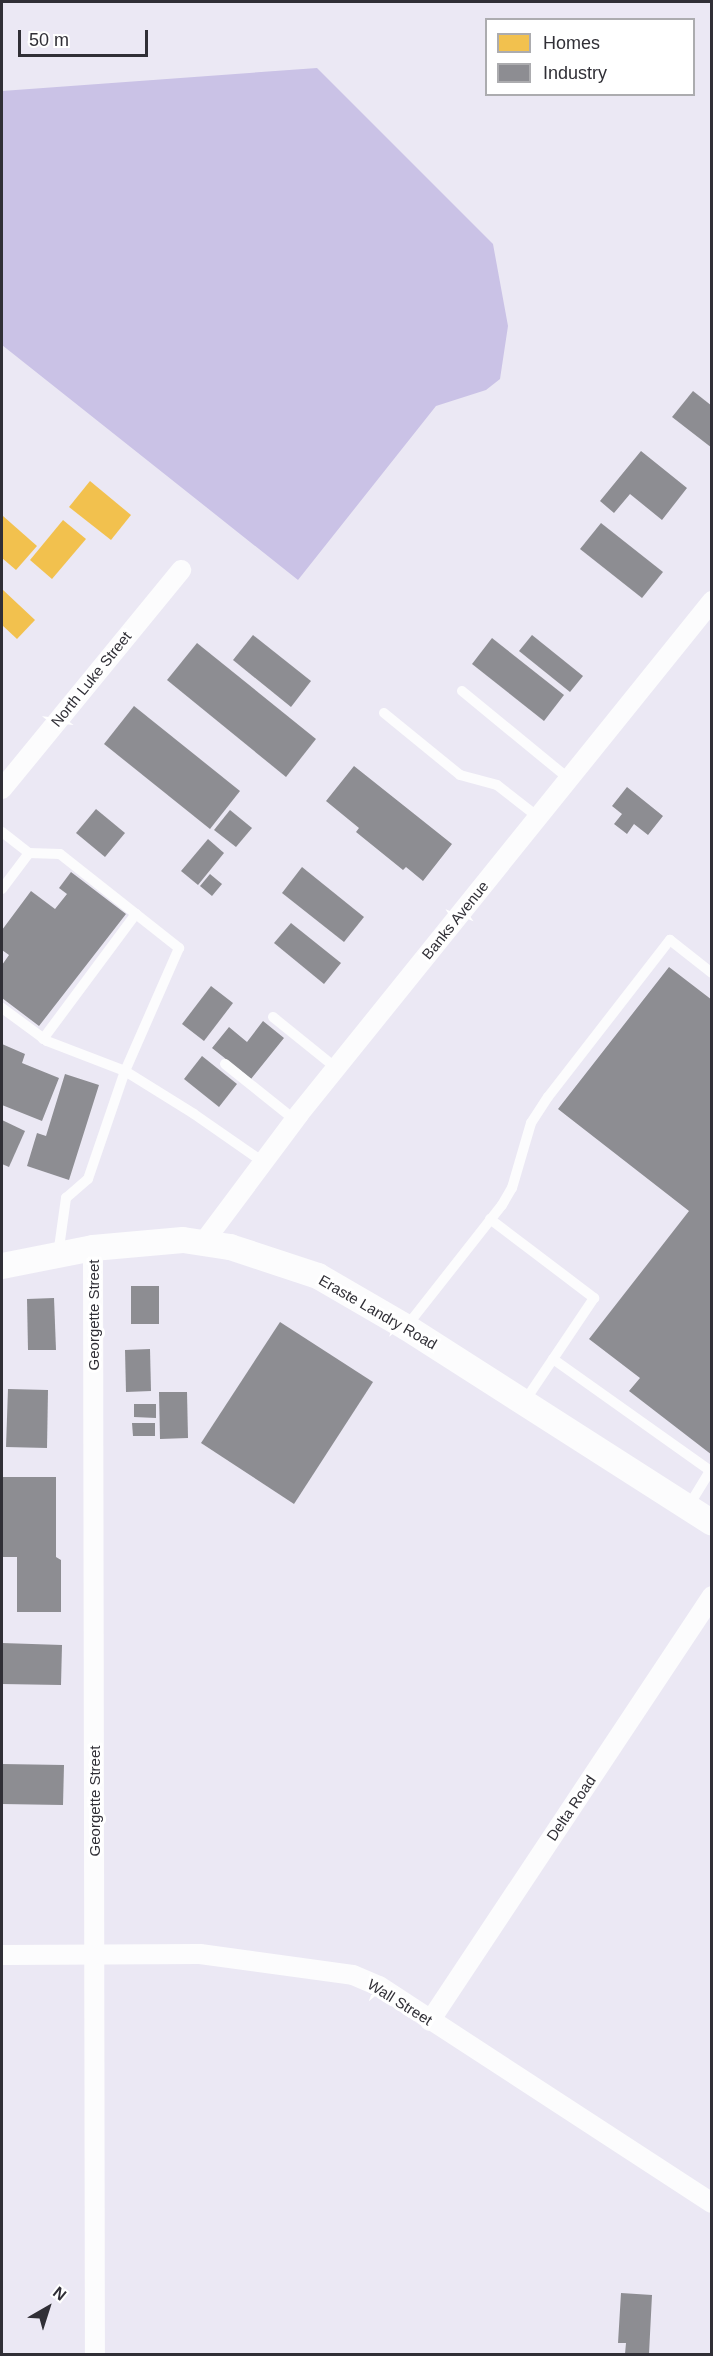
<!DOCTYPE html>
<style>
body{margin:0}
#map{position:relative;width:713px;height:2356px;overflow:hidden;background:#ebe8f4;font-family:Arial,sans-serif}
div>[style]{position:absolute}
.forest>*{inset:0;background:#cac2e6}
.homes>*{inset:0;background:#f2c14e}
.industry>*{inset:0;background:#8d8d92}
.service>*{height:10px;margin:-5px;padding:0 5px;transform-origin:5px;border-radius:5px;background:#fcfcfd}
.minor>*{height:20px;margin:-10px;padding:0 10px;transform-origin:10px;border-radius:10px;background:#fcfcfd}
.tertiary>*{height:26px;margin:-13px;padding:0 13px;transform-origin:13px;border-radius:13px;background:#fcfcfd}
span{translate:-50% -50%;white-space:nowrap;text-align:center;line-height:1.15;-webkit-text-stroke:6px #fff;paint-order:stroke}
.street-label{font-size:15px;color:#302f36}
.frame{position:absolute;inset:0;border:3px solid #302f36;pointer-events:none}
.legend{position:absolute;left:485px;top:18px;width:210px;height:78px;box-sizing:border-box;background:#fff;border:2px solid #acacaf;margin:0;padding:8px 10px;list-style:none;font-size:18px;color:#302f36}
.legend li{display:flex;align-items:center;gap:12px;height:30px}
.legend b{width:30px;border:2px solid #acacaf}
.north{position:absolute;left:18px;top:2278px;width:60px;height:60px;-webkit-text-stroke:4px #fff;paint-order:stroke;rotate:39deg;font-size:16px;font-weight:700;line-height:24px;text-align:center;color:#302f36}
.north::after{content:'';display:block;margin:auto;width:21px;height:27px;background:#302f36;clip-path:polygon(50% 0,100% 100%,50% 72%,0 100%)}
.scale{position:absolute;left:18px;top:30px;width:130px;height:27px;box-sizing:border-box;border:3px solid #302f36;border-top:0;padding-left:8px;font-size:18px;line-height:21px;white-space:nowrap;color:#302f36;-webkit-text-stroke:4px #fff;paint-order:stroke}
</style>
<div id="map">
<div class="forest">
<i style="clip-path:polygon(317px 68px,493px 244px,508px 326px,500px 379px,486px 390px,436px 406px,298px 580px,2px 345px,2px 91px)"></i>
</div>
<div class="homes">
<i style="clip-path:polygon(90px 481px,131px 515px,111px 540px,69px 507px)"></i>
<i style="clip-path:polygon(3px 516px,37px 546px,16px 570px,2px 558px)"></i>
<i style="clip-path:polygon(63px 520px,86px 539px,52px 579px,30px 560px)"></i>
<i style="clip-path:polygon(2px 589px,35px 620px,17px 639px,2px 625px)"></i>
</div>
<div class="industry">
<i style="clip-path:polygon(693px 391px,712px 406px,712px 448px,672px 417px)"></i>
<i style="clip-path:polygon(641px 451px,687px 488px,662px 520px,630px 494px,614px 513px,600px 501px)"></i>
<i style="clip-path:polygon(601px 523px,663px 572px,642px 598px,580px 549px)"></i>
<i style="clip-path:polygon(253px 635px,311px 681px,291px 707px,233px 660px)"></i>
<i style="clip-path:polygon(532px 635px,583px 676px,570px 692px,519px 651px)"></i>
<i style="clip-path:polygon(492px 638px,564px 695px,544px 721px,472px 664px)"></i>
<i style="clip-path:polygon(197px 643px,316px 739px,286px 777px,167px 680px)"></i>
<i style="clip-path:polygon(134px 706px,240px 791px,210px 829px,104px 744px)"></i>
<i style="clip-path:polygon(354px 766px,452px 844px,423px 881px,406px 867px,403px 870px,356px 832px,359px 828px,326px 801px)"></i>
<i style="clip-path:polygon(627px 787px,663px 816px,648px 835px,634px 824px,627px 834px,614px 824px,622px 814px,612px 806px)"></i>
<i style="clip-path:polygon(96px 809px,125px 833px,105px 857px,76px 833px)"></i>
<i style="clip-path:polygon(230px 810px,252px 828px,236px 847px,214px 830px)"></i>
<i style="clip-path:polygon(208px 839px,224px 853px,198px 885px,181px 871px)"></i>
<i style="clip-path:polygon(302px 867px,364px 917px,344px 942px,282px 893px)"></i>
<i style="clip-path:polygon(71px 872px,126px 914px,39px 1026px,2px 998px,2px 965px,9px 955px,2px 950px,2px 930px,31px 891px,55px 909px,67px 894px,59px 888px)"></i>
<i style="clip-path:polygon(210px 874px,222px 884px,212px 896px,200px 886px)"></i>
<i style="clip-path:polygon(291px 923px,341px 963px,324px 984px,274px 943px)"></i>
<i style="clip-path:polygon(669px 967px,712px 1000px,712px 1455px,629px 1391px,640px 1378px,589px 1339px,689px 1211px,558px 1109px)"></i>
<i style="clip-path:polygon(211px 986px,233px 1003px,204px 1041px,182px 1024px)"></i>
<i style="clip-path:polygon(263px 1021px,284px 1038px,251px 1079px,212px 1048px,229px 1027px,247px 1042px)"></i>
<i style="clip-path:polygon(2px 1044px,25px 1054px,22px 1063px,59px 1078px,42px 1121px,2px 1105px)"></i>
<i style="clip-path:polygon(202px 1056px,237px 1084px,219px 1107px,184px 1079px)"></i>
<i style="clip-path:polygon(65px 1074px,99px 1085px,69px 1180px,27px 1166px,37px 1133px,46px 1136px)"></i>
<i style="clip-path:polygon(2px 1120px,25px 1131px,9px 1167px,2px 1164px)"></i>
<i style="clip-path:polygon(131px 1286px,159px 1286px,159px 1324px,131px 1324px)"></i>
<i style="clip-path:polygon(54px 1298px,56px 1350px,28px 1350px,27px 1299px)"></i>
<i style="clip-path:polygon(280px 1322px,373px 1382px,294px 1504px,201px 1443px)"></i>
<i style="clip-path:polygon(150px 1349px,151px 1391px,126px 1392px,125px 1350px)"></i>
<i style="clip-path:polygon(8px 1389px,48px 1390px,47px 1448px,6px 1447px)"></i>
<i style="clip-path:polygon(159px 1392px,187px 1392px,188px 1438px,160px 1439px)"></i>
<i style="clip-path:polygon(134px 1404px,156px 1404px,156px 1418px,134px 1417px)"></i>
<i style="clip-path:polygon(132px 1423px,155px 1423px,155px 1436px,133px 1436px)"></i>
<i style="clip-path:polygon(2px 1477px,56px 1477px,56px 1557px,61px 1560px,61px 1612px,17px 1612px,17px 1557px,2px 1557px)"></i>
<i style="clip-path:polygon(2px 1643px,62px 1645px,61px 1685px,2px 1684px)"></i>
<i style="clip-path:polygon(2px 1764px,64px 1765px,63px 1805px,2px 1804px)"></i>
<i style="clip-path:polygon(621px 2293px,652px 2295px,649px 2354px,625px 2354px,626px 2343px,618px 2343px)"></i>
</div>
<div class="service">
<i style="left:462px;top:691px;width:139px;rotate:39.4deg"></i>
<i style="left:384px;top:713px;width:98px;rotate:39.2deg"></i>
<i style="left:460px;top:775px;width:38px;rotate:15deg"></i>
<i style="left:497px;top:785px;width:52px;rotate:38deg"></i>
<i style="left:2px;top:832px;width:34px;rotate:38deg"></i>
<i style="left:29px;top:853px;width:31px;rotate:2deg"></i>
<i style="left:60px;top:854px;width:152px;rotate:38.3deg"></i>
<i style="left:179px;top:948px;width:134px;rotate:113.7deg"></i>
<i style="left:125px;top:1071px;width:84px;rotate:-159deg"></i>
<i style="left:47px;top:1041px;width:56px;rotate:-143.7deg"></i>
<i style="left:2px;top:889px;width:45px;rotate:-53.1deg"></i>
<i style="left:273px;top:1017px;width:81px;rotate:39deg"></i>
<i style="left:43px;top:1039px;width:156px;rotate:-53.4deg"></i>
<i style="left:225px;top:1064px;width:90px;rotate:38.7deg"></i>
<i style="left:490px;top:1219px;width:131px;rotate:37.2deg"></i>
<i style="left:594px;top:1298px;width:125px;rotate:123.9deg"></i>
<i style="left:58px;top:1255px;width:58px;rotate:-82deg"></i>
<i style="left:66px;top:1198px;width:29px;rotate:-41deg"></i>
<i style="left:88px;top:1179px;width:114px;rotate:-71.1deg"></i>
<i style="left:125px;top:1071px;width:81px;rotate:31.9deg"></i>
<i style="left:194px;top:1114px;width:84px;rotate:34.8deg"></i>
<i style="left:406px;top:1327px;width:155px;rotate:-51.8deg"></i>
<i style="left:502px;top:1205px;width:20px;rotate:-60deg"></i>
<i style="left:512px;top:1188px;width:68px;rotate:-73.7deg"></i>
<i style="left:531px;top:1123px;width:31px;rotate:-57deg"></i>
<i style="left:548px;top:1097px;width:199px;rotate:-52.2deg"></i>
<i style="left:670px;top:940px;width:53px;rotate:38.2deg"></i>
<i style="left:553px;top:1359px;width:195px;rotate:35.4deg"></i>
<i style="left:688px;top:1507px;width:42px;rotate:-58.6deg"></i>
</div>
<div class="minor">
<i style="left:2px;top:789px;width:283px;rotate:-50.7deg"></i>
<i style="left:203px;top:1243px;width:161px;rotate:-53.3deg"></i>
<i style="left:299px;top:1114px;width:659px;rotate:-51.16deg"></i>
<i style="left:93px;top:1248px;width:1106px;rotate:89.9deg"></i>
<i style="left:2px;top:1955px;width:198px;rotate:-0.3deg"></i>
<i style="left:200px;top:1954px;width:154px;rotate:7.8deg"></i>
<i style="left:353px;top:1975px;width:28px;rotate:23deg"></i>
<i style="left:379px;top:1986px;width:397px;rotate:33.1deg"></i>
<i style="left:430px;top:2021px;width:510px;rotate:-56.43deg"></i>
</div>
<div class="tertiary">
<i style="left:2px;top:1266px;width:93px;rotate:-11.2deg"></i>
<i style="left:93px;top:1248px;width:90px;rotate:-5.1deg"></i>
<i style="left:183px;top:1240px;width:48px;rotate:8.5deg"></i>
<i style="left:230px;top:1247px;width:93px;rotate:18.2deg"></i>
<i style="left:318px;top:1276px;width:102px;rotate:30.1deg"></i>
<i style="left:406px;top:1327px;width:363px;rotate:32.6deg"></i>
</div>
<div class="street-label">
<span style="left:91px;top:679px;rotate:-51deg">North Luke Street</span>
<span style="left:455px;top:920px;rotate:-51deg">Banks Avenue</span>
<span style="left:378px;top:1312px;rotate:30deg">Eraste Landry Road</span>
<span style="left:94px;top:1315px;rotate:-90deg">Georgette Street</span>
<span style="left:95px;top:1801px;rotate:-90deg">Georgette Street</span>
<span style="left:571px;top:1808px;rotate:-56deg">Delta Road</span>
<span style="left:400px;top:2002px;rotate:32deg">Wall Street</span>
</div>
<div class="frame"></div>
<ul class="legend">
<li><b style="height:16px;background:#f2c14e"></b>Homes</li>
<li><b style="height:16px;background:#8d8d92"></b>Industry</li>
</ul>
<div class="north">N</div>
<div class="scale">50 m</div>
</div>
